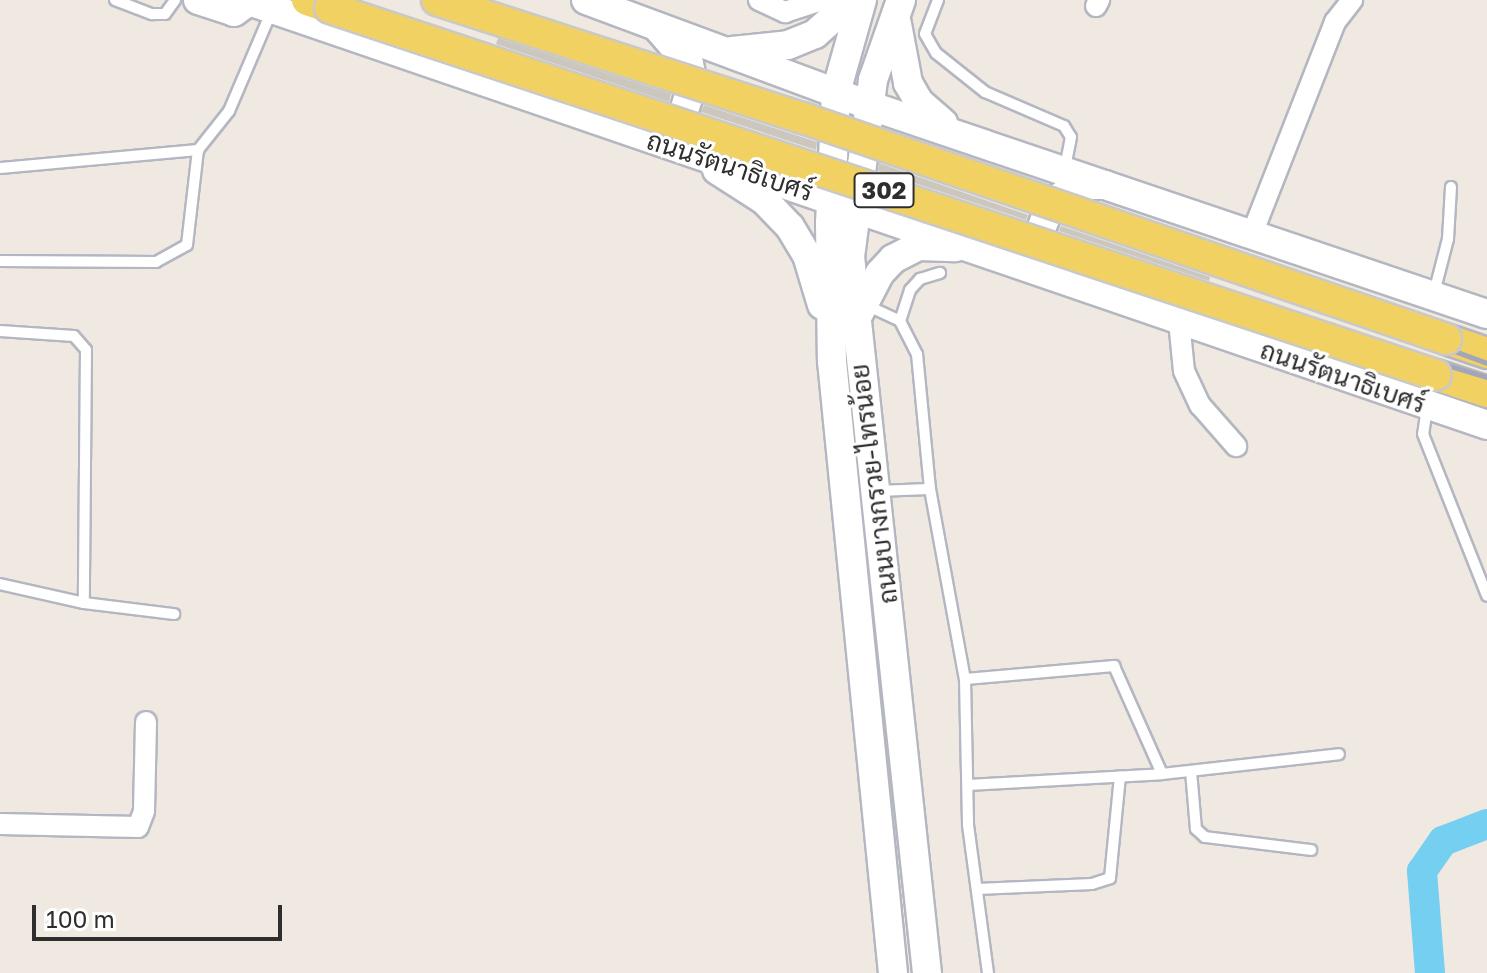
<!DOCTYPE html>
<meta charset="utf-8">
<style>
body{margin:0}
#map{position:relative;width:1487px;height:973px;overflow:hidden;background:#efe9e1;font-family:"Golos Text",Sarabun,sans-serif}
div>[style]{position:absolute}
.river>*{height:30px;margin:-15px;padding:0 15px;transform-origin:15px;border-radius:15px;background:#75cff0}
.building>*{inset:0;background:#cbc7bf}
.roads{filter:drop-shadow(2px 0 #b4b7c1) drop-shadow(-2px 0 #b4b7c1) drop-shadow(0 2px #b4b7c1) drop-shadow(0 -2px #b4b7c1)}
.service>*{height:10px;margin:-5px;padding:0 5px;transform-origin:5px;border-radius:5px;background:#fff}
.minor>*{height:20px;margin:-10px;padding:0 10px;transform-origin:10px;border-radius:10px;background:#fff}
.secondary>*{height:28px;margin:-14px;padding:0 14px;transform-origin:14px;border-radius:14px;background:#fff}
.primary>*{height:30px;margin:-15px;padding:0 15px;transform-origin:15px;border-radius:15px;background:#f2d163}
.rail>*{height:5px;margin:-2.5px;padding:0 2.5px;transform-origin:2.5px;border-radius:2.5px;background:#a3a6b8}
.bridges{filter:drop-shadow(2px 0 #c9c9c9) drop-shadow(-2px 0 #c9c9c9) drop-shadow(0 2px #c9c9c9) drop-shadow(0 -2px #c9c9c9)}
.primary-bridge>*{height:30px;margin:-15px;padding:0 15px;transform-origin:15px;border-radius:15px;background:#f2d163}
span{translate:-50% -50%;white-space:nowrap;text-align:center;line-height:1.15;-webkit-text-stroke:6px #fff;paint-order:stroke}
.shield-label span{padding:2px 6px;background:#fff;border:2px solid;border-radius:6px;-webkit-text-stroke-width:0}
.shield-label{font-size:24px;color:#2e2e2e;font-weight:700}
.street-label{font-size:26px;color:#2e2e2e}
.scale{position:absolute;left:32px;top:905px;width:250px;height:36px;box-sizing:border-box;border:4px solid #2e2e2e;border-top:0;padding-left:10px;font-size:24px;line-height:28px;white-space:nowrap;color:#2e2e2e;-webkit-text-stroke:6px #fff;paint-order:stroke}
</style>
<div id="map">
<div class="river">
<i style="left:1430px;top:973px;width:102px;rotate:-94.5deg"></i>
<i style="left:1422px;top:871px;width:37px;rotate:-55deg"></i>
<i style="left:1443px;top:841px;width:47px;rotate:-21.1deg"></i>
</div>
<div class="building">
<i style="clip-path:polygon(498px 38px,671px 94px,669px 102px,496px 44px)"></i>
<i style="clip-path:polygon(704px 105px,817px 142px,816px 150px,701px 112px)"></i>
<i style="clip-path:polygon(879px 163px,1028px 215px,1026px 220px,878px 171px)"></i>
<i style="clip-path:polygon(1061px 226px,1210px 277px,1209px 281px,1059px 231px)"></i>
</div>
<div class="roads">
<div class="service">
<i style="left:115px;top:0;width:40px;rotate:21deg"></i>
<i style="left:152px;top:14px;width:13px"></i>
<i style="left:165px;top:14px;width:17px;rotate:-54deg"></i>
<i style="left:938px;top:0;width:36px;rotate:111deg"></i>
<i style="left:925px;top:34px;width:22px;rotate:60deg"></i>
<i style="left:936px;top:53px;width:63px;rotate:38.5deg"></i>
<i style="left:985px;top:92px;width:86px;rotate:23.3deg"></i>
<i style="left:1064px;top:126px;width:13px;rotate:58deg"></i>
<i style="left:1071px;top:137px;width:32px;rotate:101deg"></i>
<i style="left:0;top:168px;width:199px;rotate:-5.2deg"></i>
<i style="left:0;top:261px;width:156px;rotate:0.4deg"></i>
<i style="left:156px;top:262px;width:35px;rotate:-29deg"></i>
<i style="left:187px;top:245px;width:96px;rotate:-83.4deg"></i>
<i style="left:198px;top:150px;width:50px;rotate:-51.5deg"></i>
<i style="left:229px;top:111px;width:110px;rotate:-66.9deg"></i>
<i style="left:1434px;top:293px;width:56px;rotate:-75.5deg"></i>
<i style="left:1448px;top:239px;width:52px;rotate:-86.7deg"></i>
<i style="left:866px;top:305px;width:38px;rotate:25deg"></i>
<i style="left:900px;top:321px;width:37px;rotate:63deg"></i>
<i style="left:917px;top:354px;width:136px;rotate:84.5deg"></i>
<i style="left:930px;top:489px;width:193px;rotate:79.6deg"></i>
<i style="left:965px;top:679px;width:146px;rotate:88.8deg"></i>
<i style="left:968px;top:825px;width:149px;rotate:82.3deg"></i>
<i style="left:900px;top:321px;width:33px;rotate:-72deg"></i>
<i style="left:910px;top:290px;width:15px;rotate:-48deg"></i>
<i style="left:920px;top:279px;width:21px;rotate:-17deg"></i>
<i style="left:0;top:331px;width:74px;rotate:3.9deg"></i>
<i style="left:74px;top:336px;width:18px;rotate:49deg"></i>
<i style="left:86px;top:350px;width:253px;rotate:90.5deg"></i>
<i style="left:84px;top:603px;width:86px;rotate:-167.3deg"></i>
<i style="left:1427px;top:407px;width:27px;rotate:98deg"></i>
<i style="left:1423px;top:434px;width:174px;rotate:68.4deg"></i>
<i style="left:876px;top:491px;width:54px;rotate:-2.1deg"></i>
<i style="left:84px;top:603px;width:91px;rotate:7deg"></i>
<i style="left:965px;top:679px;width:150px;rotate:-5deg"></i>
<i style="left:1114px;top:666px;width:118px;rotate:66deg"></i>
<i style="left:1191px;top:771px;width:58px;rotate:85.1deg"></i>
<i style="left:1196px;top:829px;width:12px;rotate:42deg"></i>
<i style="left:1205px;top:837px;width:107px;rotate:7deg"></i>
<i style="left:968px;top:785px;width:194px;rotate:-3.2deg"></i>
<i style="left:1162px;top:774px;width:178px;rotate:-6.4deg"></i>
<i style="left:977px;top:889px;width:115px;rotate:-2.5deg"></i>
<i style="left:1092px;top:884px;width:19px;rotate:-18deg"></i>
<i style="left:1110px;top:878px;width:102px;rotate:-84.4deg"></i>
</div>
<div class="minor">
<i style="left:759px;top:0;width:29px;rotate:25deg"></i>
<i style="left:785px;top:12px;width:38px;rotate:-18deg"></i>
<i style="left:821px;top:0;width:27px;rotate:10deg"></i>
<i style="left:1096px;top:6px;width:7px;rotate:-63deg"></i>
<i style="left:1252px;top:234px;width:228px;rotate:-68.6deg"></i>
<i style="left:1335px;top:22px;width:28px;rotate:-52deg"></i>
<i style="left:1179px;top:321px;width:50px;rotate:84.3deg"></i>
<i style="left:1184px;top:371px;width:38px;rotate:65deg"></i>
<i style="left:1200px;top:405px;width:55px;rotate:48.7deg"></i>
<i style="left:0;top:824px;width:138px;rotate:1.2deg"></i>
<i style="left:138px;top:827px;width:17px;rotate:-69deg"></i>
<i style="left:144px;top:811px;width:89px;rotate:-88.7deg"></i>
</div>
<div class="secondary">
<i style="left:198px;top:0;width:38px;rotate:18deg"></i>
<i style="left:234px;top:12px;width:19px;rotate:-36deg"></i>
<i style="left:246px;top:0;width:1312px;rotate:18.9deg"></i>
<i style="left:586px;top:0;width:301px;rotate:20.4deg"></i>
<i style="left:868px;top:105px;width:653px;rotate:18.66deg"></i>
<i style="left:862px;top:0;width:96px;rotate:105.8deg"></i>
<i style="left:836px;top:92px;width:131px;rotate:92.6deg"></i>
<i style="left:830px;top:223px;width:138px;rotate:89.2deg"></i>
<i style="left:832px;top:361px;width:615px;rotate:84.31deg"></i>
<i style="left:901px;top:0;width:85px;rotate:109.3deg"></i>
<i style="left:873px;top:80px;width:177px;rotate:97.4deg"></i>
<i style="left:850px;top:256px;width:721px;rotate:83.87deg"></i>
<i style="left:897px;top:24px;width:60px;rotate:79.4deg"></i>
<i style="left:908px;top:83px;width:22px;rotate:60deg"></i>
<i style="left:919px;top:102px;width:32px;rotate:41deg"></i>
<i style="left:657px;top:27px;width:49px;rotate:49.1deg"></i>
<i style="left:689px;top:64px;width:19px;rotate:78deg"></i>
<i style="left:693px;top:83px;width:36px;rotate:108deg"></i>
<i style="left:682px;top:117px;width:29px;rotate:146deg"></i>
<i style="left:732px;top:51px;width:56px;rotate:-6.1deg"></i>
<i style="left:788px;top:45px;width:29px;rotate:-22deg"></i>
<i style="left:815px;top:34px;width:51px;rotate:-41.8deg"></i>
<i style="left:717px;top:170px;width:56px;rotate:32.6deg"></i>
<i style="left:764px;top:200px;width:37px;rotate:46deg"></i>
<i style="left:790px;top:227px;width:33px;rotate:59deg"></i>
<i style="left:807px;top:255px;width:52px;rotate:73.3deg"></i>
<i style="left:1051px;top:264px;width:34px;rotate:-109deg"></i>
<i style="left:1040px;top:232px;width:31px;rotate:-69deg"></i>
<i style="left:1051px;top:203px;width:32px;rotate:-34deg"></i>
<i style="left:1078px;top:185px;width:27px"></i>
<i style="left:855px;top:321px;width:54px;rotate:-62.5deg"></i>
<i style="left:880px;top:273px;width:19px;rotate:-47deg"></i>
<i style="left:893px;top:259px;width:29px;rotate:-27deg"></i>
<i style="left:919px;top:246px;width:36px;rotate:2deg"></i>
</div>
<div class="primary">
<i style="left:307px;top:0;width:24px;rotate:19deg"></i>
<i style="left:1446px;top:339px;width:43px;rotate:18.9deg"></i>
<i style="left:1436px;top:375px;width:54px;rotate:18.4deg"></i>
</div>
</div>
<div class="rail">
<i style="left:352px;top:0;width:134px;rotate:21.4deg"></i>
<i style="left:477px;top:49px;width:752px;rotate:18.53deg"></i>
<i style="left:1190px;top:288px;width:310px;rotate:16.7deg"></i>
<i style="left:423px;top:0;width:819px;rotate:18.37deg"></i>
<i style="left:1200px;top:258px;width:306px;rotate:20.1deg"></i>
</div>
<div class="bridges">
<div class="primary-bridge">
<i style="left:437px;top:0;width:385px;rotate:17.9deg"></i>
<i style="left:803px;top:118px;width:680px;rotate:18.97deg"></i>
<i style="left:330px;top:8px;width:1165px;rotate:18.36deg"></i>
</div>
</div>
<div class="shield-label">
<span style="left:884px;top:190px">302</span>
</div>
<div class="street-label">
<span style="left:730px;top:166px;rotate:18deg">ถนนรัตนาธิเบศร์</span>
<span style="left:1343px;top:377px;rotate:19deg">ถนนรัตนาธิเบศร์</span>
<span style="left:874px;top:484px;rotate:-97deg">ถนนบางกรวย-ไทรน้อย</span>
</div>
<div class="scale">100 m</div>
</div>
